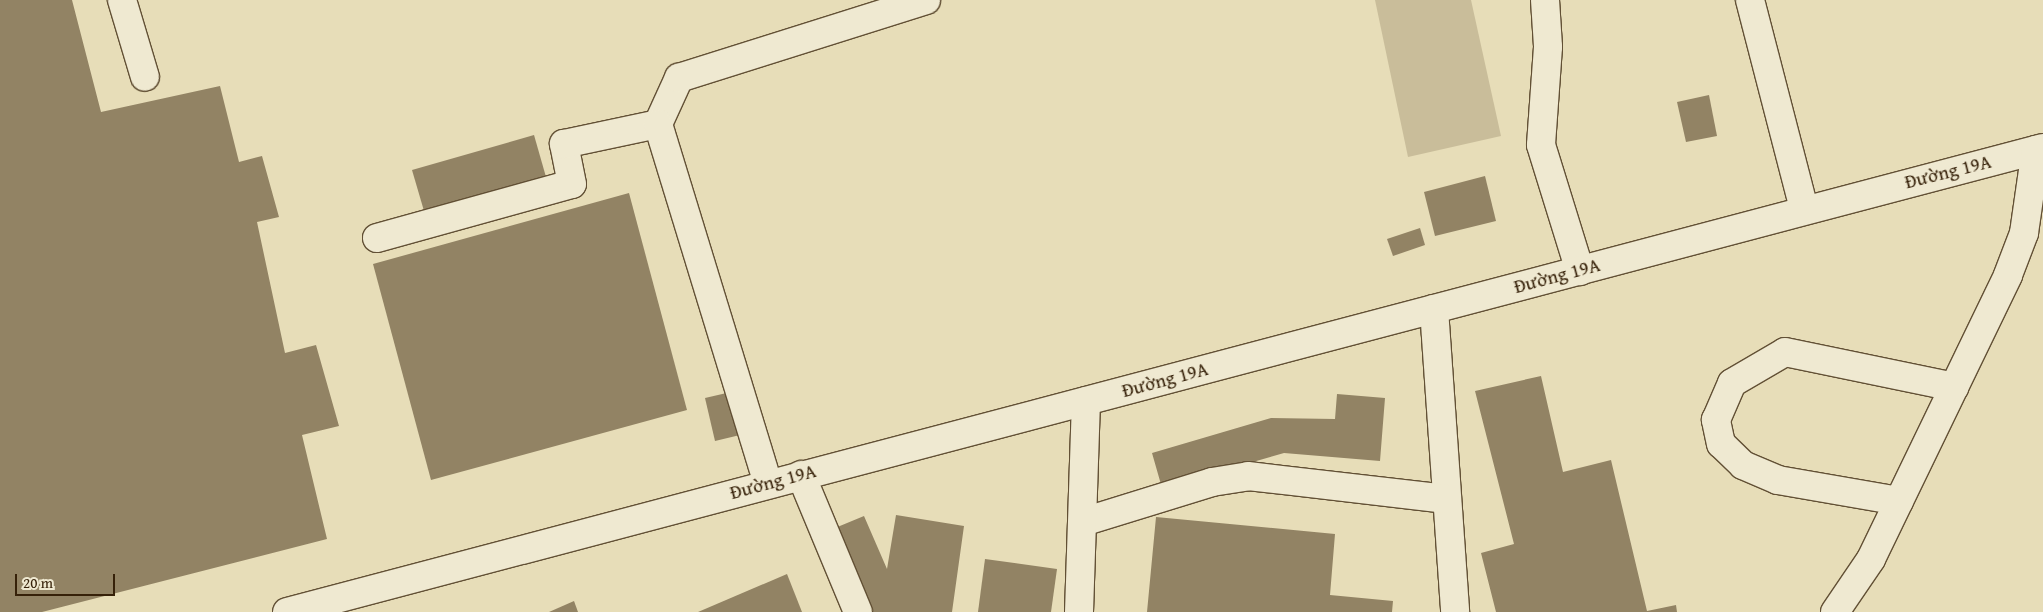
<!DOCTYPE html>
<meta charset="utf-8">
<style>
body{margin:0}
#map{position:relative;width:2043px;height:612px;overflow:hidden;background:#e7ddb8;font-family:"Gentium Book Plus",serif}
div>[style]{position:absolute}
.green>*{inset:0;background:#c9bd9a}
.building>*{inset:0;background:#928364}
.roads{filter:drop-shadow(1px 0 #625035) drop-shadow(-1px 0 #625035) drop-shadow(0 1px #625035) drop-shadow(0 -1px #625035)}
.minor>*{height:28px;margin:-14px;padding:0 14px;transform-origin:14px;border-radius:14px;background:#efe9d1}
span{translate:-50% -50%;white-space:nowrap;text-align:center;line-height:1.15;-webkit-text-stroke:4px #efe9d1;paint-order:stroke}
.street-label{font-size:19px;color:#362109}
.scale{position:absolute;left:15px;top:574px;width:100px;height:22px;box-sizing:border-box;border:2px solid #362109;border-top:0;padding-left:6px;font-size:15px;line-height:18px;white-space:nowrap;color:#362109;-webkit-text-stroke:4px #efe9d1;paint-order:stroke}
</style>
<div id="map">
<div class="green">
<i style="clip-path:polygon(1375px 0,1471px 0,1501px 136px,1408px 157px)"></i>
</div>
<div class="building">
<i style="clip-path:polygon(0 0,72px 0,101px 112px,220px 86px,239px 162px,262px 156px,279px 217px,257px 222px,285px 353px,316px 345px,339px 426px,302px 435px,327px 539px,42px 612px,0 612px)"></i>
<i style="clip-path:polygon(1709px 95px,1717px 136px,1686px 142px,1677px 102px)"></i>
<i style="clip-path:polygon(534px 135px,546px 177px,424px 211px,412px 170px)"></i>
<i style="clip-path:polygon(1485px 176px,1496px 221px,1435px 236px,1424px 192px)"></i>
<i style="clip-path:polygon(629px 193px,687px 410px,431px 480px,373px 264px)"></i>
<i style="clip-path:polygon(1420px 228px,1425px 245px,1393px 256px,1387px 239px)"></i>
<i style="clip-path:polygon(1541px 376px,1563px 472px,1611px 460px,1647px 611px,1676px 605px,1677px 612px,1496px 612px,1481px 553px,1514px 544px,1475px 391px)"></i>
<i style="clip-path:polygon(731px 392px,740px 435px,715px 441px,705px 398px)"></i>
<i style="clip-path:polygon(1337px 394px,1385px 398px,1380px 461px,1284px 453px,1162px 488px,1152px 453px,1271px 418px,1335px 419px)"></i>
<i style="clip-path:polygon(896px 515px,964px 526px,952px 612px,871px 612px,835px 528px,864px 516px,887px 569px)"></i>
<i style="clip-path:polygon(1156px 517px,1335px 534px,1330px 595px,1393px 601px,1392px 612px,1147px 612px)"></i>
<i style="clip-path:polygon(985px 559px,1057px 569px,1051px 612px,978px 612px)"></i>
<i style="clip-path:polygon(787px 574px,802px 612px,698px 612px)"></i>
<i style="clip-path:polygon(574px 601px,578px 612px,549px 612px)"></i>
</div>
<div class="roads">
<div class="minor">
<i style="left:122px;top:0;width:80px;rotate:73.4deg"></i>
<i style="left:1545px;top:0;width:47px;rotate:86.3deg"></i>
<i style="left:1548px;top:47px;width:98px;rotate:94.1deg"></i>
<i style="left:1541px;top:145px;width:132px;rotate:72.8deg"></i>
<i style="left:1750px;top:0;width:216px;rotate:75.5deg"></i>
<i style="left:658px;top:124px;width:51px;rotate:-65.5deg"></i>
<i style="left:679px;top:78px;width:259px;rotate:-17.5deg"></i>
<i style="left:377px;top:238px;width:202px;rotate:-15.5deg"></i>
<i style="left:572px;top:184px;width:41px;rotate:-101.3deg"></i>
<i style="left:564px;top:144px;width:96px;rotate:-12deg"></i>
<i style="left:658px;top:124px;width:376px;rotate:73deg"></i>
<i style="left:1434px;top:309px;width:304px;rotate:86deg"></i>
<i style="left:801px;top:475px;width:148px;rotate:67.4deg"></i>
<i style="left:1899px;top:501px;width:123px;rotate:-170.2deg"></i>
<i style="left:1778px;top:480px;width:38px;rotate:-157deg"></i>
<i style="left:1743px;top:465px;width:30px;rotate:-136deg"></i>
<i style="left:1721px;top:444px;width:25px;rotate:-102deg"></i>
<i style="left:1716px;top:420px;width:40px;rotate:-66.6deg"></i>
<i style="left:1732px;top:383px;width:61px;rotate:-30.3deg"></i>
<i style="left:1785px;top:352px;width:173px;rotate:11.7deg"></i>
<i style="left:1083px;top:522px;width:135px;rotate:-17.2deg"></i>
<i style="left:1212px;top:482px;width:36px;rotate:-9deg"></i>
<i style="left:1248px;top:476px;width:200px;rotate:6.6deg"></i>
<i style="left:287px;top:612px;width:1816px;rotate:-14.8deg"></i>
<i style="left:1079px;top:612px;width:211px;rotate:-88.1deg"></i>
<i style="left:1835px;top:612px;width:64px;rotate:-55.8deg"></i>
<i style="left:1871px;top:559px;width:315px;rotate:-64.2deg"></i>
<i style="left:2008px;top:275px;width:45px;rotate:-69.1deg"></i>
<i style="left:2024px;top:233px;width:84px;rotate:-81.8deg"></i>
</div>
</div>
<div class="street-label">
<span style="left:1948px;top:172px;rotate:-14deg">Đường 19A</span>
<span style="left:1557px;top:276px;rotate:-15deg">Đường 19A</span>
<span style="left:1165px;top:380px;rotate:-15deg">Đường 19A</span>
<span style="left:773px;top:482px;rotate:-15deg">Đường 19A</span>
</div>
<div class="scale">20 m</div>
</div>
